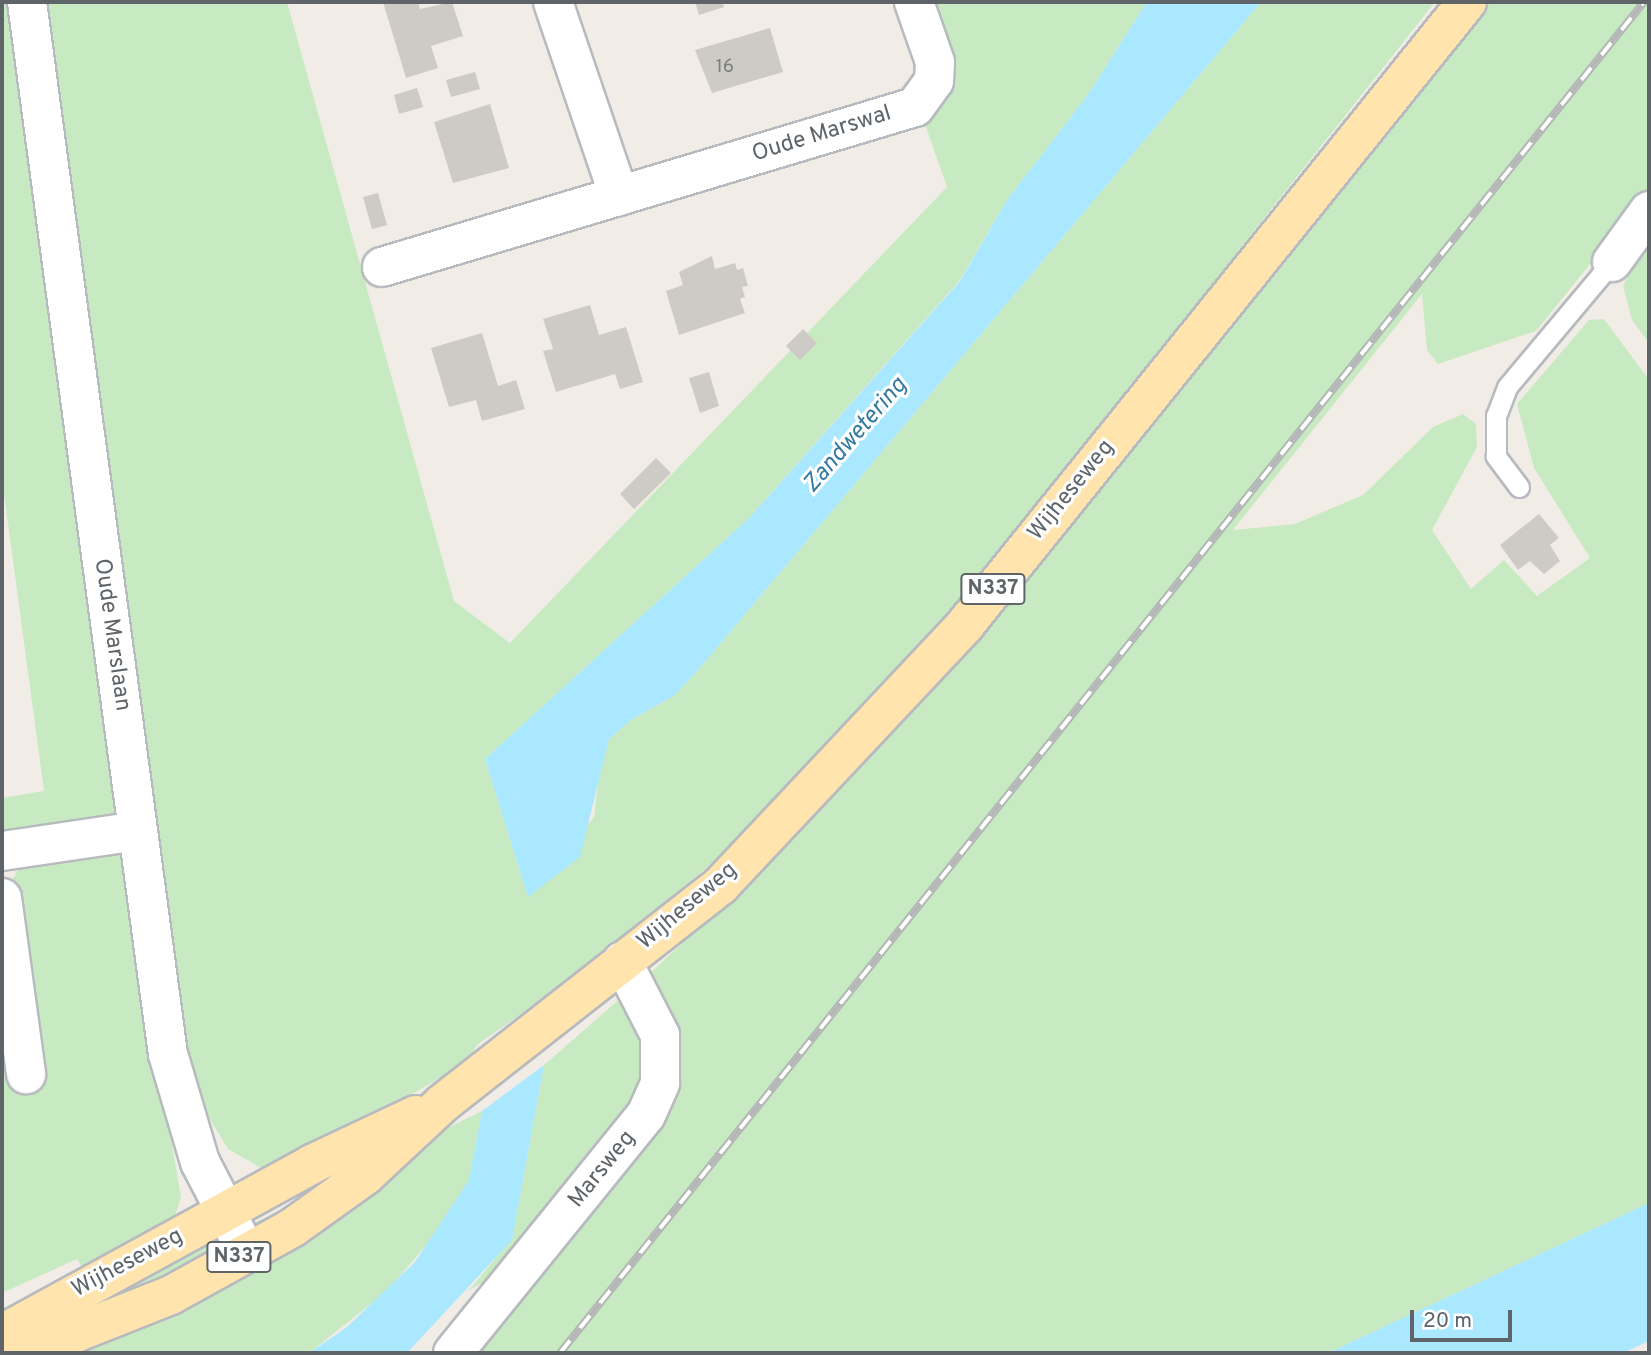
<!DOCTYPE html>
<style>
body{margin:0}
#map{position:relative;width:1651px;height:1355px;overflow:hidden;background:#f1ede6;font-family:Overpass,sans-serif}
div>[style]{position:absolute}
.green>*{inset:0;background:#c8eac2}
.water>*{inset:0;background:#a9e8ff}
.building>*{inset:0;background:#cecac5}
.roads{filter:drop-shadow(2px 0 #b7babe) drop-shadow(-2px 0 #b7babe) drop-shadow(0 2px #b7babe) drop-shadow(0 -2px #b7babe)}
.lane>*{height:19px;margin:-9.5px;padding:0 9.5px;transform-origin:9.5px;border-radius:9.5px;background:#fff}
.street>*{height:38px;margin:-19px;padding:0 19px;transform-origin:19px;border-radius:19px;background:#fff}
.primary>*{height:38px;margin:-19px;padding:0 19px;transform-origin:19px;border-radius:19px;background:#ffe4ae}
.rail>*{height:8px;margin-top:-4px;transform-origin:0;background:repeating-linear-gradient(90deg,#fff 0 16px,#b5b6b7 0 32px);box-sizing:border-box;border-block:2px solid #b5b6b7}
span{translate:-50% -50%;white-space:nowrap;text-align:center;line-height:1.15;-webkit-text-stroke:6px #fff;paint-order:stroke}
.number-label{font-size:19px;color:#7a7e7f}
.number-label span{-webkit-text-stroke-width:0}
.shield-label span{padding:2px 5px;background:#fff;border:2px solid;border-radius:5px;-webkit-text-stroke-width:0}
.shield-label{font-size:21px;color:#5e6468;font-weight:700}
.street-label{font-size:23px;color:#5e6468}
.water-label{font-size:24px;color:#347a9e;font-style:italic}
.frame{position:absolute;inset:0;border:4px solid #5e6468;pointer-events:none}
.scale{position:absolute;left:1410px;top:1310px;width:102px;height:32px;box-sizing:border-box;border:4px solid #5e6468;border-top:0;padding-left:9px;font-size:21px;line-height:24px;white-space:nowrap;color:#5e6468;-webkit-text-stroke:5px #fff;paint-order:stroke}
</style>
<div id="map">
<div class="green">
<i style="clip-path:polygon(2px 2px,16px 2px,122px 804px,115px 818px,2px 836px,2px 798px,44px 791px,2px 479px)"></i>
<i style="clip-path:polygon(46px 2px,287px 2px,454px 601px,510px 643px,947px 187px,922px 116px,929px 2px,1147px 2px,1087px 96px,1007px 200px,960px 280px,749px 518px,485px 759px,528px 897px,594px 817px,601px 758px,609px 739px,632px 719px,674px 696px,698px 670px,1261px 2px,1435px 2px,923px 650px,769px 815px,585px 970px,478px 1044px,464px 1064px,284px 1168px,261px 1168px,228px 1149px,197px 1097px,188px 1069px,156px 861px,163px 863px)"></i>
<i style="clip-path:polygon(1479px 2px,1649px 2px,1649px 191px,1536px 331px,1438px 364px,1427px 350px,1422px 294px,1233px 530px,1295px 524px,1363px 495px,1433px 427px,1463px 414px,1476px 424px,1477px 447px,1432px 530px,1471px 589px,1504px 560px,1537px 596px,1590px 558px,1534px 468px,1517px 404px,1589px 320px,1604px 319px,1649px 380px,1649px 1203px,1328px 1353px,464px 1353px,643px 1138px,644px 979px,794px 839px,949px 672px)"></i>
<i style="clip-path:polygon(1649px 237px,1649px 343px,1632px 320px,1623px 286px)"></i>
<i style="clip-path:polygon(122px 852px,181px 1197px,174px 1219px,86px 1274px,77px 1259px,2px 1293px,2px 987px,38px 1072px,13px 879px,20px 865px)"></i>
<i style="clip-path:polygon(622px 997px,651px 1060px,648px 1087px,517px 1262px,468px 1291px,512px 1239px,544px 1065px)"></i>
<i style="clip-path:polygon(482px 1111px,469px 1180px,443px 1226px,386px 1292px,309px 1353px,2px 1353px,2px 1347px)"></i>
</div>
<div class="water">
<i style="clip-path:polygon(1147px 2px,1261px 2px,698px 670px,674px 696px,632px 719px,609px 739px,580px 857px,528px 897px,485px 759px,749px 518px,960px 281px,1007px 200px,1087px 96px)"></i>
<i style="clip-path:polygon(544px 1065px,512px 1240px,407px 1353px,309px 1353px,347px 1327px,415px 1262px,469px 1180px,482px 1111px)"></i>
<i style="clip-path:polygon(1649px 1203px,1649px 1341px,1623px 1353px,1328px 1353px)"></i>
</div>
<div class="building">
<i style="clip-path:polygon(383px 2px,418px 2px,420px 9px,452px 2px,463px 36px,431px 46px,438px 68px,406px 78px)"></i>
<i style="clip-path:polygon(695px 2px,722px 2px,724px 7px,699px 15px)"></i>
<i style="clip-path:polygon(770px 28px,783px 72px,712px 93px,695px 50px)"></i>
<i style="clip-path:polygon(475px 72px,480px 89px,451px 97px,446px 80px)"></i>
<i style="clip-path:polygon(417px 88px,423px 107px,399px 114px,394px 95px)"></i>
<i style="clip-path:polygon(490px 104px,509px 168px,453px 183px,434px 122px)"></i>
<i style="clip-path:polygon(378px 193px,387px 225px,372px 229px,363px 197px)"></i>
<i style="clip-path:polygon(712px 256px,715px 269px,735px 263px,737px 270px,743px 268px,748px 286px,742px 287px,745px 297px,740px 299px,745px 313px,679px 335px,666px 291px,683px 285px,679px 272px)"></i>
<i style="clip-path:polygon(590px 305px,599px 335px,626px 327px,643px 382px,620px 389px,615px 374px,556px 392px,543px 351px,553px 349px,543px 319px)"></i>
<i style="clip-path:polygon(803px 329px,817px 343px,800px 360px,786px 346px)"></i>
<i style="clip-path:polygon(482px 333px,498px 386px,516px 380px,525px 409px,482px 421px,476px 400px,449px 407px,431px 348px)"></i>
<i style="clip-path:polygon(709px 372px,719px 406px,700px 413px,689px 378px)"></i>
<i style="clip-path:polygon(656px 458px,671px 473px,634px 509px,620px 494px)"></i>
<i style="clip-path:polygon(1539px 514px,1559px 538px,1550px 545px,1560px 561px,1544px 574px,1530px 561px,1518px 570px,1500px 545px)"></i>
</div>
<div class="roads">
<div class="lane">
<i style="left:1519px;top:487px;width:39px;rotate:-127deg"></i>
<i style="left:1496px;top:456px;width:40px;rotate:-90deg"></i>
<i style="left:1496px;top:416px;width:31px;rotate:-69deg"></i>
<i style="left:1507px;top:387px;width:163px;rotate:-50deg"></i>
</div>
<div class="street">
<i style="left:27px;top:2px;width:1061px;rotate:82.37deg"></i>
<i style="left:168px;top:1054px;width:113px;rotate:73.5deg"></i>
<i style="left:200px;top:1162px;width:102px;rotate:62.7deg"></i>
<i style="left:553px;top:2px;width:205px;rotate:71.2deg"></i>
<i style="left:1612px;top:262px;width:63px;rotate:-54deg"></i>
<i style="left:382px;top:267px;width:556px;rotate:-16.71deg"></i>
<i style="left:915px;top:107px;width:32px;rotate:-54deg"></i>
<i style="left:934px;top:81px;width:19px;rotate:-87deg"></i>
<i style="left:935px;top:62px;width:64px;rotate:-109.3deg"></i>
<i style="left:2px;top:851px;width:137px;rotate:-8.4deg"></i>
<i style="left:2px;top:898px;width:178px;rotate:82.2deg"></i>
<i style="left:453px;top:1353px;width:306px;rotate:-51deg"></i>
<i style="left:646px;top:1115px;width:35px;rotate:-66deg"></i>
<i style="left:660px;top:1083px;width:48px;rotate:-90deg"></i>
<i style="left:660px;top:1035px;width:83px;rotate:-117.2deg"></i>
</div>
<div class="primary">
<i style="left:2px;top:1334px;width:354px;rotate:-28.7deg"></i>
<i style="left:312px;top:1164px;width:115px;rotate:-25.2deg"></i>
<i style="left:2px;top:1353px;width:76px;rotate:-15.3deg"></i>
<i style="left:75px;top:1333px;width:103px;rotate:-21.6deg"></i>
<i style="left:171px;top:1295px;width:138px;rotate:-29deg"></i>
<i style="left:292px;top:1228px;width:91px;rotate:-35.6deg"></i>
<i style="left:366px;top:1175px;width:105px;rotate:-43.1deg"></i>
<i style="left:443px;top:1103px;width:353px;rotate:-38.1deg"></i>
<i style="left:721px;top:885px;width:357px;rotate:-46.8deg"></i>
<i style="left:965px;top:625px;width:800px;rotate:-51.14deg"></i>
</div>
</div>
<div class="rail">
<i style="left:560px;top:1353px;width:1732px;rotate:-51.26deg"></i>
</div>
<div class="number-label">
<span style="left:725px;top:68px">16</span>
</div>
<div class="shield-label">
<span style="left:993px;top:589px">N337</span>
<span style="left:239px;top:1257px">N337</span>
</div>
<div class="street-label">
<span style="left:822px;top:135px;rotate:-17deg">Oude Marswal</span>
<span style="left:1072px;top:491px;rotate:-51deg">Wijheseweg</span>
<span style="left:111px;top:635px;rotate:82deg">Oude Marslaan</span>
<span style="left:688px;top:907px;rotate:-40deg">Wijheseweg</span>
<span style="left:603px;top:1170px;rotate:-51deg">Marsweg</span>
<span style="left:128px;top:1264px;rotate:-28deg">Wijheseweg</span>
</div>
<div class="water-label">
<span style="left:856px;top:436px;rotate:-49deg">Zandwetering</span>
</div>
<div class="frame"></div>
<div class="scale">20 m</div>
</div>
